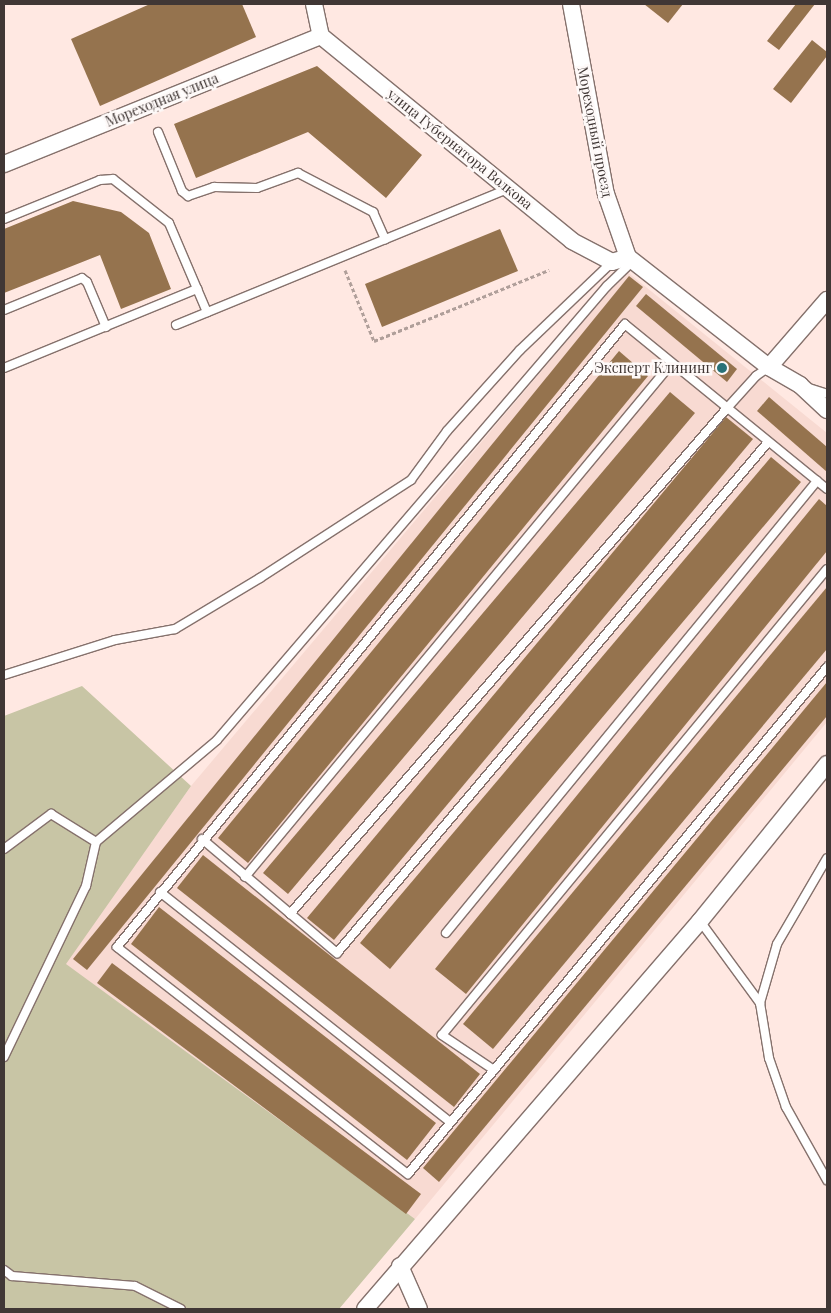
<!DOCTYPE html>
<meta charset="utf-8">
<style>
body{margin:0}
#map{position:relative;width:831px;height:1313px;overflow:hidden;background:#ffe8e2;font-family:"Playfair Display",serif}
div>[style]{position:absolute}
.built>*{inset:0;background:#f8dad2}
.green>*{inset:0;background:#c8c5a5}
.building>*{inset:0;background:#95734e}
.path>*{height:3px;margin-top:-1.5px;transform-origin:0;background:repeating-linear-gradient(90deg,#b09f9a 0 4px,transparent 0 6.5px)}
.roads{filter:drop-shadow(1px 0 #85716c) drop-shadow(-1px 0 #85716c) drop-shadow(0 1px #85716c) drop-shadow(0 -1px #85716c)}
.lane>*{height:8px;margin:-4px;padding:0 4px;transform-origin:4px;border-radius:4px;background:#fff}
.street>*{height:16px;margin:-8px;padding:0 8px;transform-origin:8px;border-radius:8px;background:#fff}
.dots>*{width:14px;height:14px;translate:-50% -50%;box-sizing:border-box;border:2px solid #fef9f8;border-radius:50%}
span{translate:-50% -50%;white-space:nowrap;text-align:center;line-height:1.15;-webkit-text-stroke:5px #fef9f8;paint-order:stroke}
.street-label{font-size:14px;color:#403735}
.poi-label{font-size:14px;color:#403735}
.right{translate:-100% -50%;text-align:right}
.frame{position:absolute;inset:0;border:5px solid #403735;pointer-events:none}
</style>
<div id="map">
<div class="built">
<i style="clip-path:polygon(626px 271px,827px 433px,827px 722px,415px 1219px,65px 964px,191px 786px)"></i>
</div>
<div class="green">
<i style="clip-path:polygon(82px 686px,191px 786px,66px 964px,415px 1219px,339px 1309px,4px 1309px,4px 716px)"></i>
</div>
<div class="building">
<i style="clip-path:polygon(150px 4px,242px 4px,256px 37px,100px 106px,71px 39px)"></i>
<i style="clip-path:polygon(644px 4px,683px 4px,668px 23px)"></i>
<i style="clip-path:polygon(796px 4px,815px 4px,779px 50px,767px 41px)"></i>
<i style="clip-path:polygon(812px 40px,827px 52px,827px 56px,791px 103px,773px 89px)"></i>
<i style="clip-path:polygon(317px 66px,422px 155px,386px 198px,308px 132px,196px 178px,174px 124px)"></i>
<i style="clip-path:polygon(73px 201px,121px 212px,149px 233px,171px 289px,121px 309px,100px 255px,4px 293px,4px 229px)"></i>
<i style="clip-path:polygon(500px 229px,518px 271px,382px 327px,365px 284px)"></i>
<i style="clip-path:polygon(629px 276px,643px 287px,87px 970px,73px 959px)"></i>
<i style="clip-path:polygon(646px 294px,737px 369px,727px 382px,636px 306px)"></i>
<i style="clip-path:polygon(619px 351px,648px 376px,248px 863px,218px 838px)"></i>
<i style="clip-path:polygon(670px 392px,695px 413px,288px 894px,263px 873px)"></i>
<i style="clip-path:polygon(769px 397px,827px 447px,827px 472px,757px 411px)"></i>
<i style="clip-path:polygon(726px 417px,753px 439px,334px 940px,307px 918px)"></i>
<i style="clip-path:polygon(771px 457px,801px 482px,390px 969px,360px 943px)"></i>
<i style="clip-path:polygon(819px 499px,827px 506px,827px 551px,466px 994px,435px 969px)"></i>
<i style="clip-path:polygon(827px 587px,827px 649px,493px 1049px,463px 1024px)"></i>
<i style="clip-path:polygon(827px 682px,827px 716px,439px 1182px,423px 1168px)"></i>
<i style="clip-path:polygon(203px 855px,480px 1074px,454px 1107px,177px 888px)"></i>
<i style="clip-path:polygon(159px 907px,436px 1123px,407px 1160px,131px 944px)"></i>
<i style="clip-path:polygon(112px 963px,421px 1194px,406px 1214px,97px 983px)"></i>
</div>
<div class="path">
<i style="left:345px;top:270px;width:77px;rotate:67.8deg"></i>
<i style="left:374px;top:341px;width:189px;rotate:-22.1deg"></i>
</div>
<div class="roads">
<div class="lane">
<i style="left:158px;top:132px;width:64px;rotate:67.9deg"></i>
<i style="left:182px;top:191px;width:8px;rotate:40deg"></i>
<i style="left:188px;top:196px;width:28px;rotate:-19deg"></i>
<i style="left:214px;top:187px;width:43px;rotate:1.3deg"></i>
<i style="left:257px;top:188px;width:44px;rotate:-20.1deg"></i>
<i style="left:298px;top:173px;width:85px;rotate:27.5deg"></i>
<i style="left:373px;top:212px;width:30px;rotate:66deg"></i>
<i style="left:4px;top:219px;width:104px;rotate:-22.1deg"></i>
<i style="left:100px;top:180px;width:13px;rotate:-4deg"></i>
<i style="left:113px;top:179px;width:71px;rotate:38.2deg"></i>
<i style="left:169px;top:223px;width:97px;rotate:66.9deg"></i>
<i style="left:4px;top:310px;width:84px;rotate:-22.3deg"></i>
<i style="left:82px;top:278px;width:6px;rotate:39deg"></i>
<i style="left:87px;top:282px;width:49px;rotate:67.1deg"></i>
<i style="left:176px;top:325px;width:358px;rotate:-22.3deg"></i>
<i style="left:4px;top:368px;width:209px;rotate:-22.3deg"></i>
<i style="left:809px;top:388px;width:19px;rotate:18deg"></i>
<i style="left:827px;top:489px;width:261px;rotate:-140.8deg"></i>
<i style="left:625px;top:324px;width:804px;rotate:129.19deg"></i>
<i style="left:117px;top:947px;width:369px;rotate:38deg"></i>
<i style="left:408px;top:1174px;width:658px;rotate:-50.43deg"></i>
<i style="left:4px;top:675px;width:116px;rotate:-17.5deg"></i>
<i style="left:115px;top:640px;width:61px;rotate:-10.4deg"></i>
<i style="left:175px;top:629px;width:99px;rotate:-31deg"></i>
<i style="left:260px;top:578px;width:180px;rotate:-33deg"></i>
<i style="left:411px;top:480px;width:61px;rotate:-53.7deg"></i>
<i style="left:447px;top:431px;width:109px;rotate:-48deg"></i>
<i style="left:520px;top:350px;width:127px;rotate:-43.7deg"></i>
<i style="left:202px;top:839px;width:177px;rotate:40.2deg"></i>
<i style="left:337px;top:953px;width:668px;rotate:-49.85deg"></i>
<i style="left:4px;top:849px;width:59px;rotate:-36.7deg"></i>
<i style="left:51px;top:814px;width:53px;rotate:31.9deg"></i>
<i style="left:96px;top:842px;width:158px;rotate:-40.1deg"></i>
<i style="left:217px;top:740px;width:599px;rotate:-49.34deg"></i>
<i style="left:607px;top:286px;width:35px;rotate:-44deg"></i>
<i style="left:245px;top:877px;width:667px;rotate:-50.29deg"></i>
<i style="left:160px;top:892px;width:370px;rotate:38.4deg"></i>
<i style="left:290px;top:914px;width:670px;rotate:-49.18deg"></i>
<i style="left:728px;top:407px;width:42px;rotate:-47.9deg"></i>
<i style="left:756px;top:376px;width:16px;rotate:-35deg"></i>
<i style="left:700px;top:921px;width:102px;rotate:53.8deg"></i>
<i style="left:760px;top:1003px;width:56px;rotate:80.7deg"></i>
<i style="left:769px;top:1058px;width:52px;rotate:70.9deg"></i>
<i style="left:786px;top:1107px;width:84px;rotate:60.7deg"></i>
<i style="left:446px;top:933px;width:585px;rotate:-50.62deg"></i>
<i style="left:760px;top:1003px;width:61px;rotate:-73.9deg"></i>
<i style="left:777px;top:944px;width:99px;rotate:-59.8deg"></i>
<i style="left:4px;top:1057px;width:190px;rotate:-64.4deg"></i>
<i style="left:86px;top:886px;width:45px;rotate:-77.2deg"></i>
<i style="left:494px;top:1070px;width:63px;rotate:-146.1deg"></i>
<i style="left:442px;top:1035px;width:604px;rotate:-50.44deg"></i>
<i style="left:4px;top:1270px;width:10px;rotate:37deg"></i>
<i style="left:12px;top:1276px;width:123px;rotate:4.6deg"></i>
<i style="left:135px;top:1286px;width:51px;rotate:26.6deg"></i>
</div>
<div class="street">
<i style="left:314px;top:4px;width:33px;rotate:78deg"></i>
<i style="left:321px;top:36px;width:324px;rotate:39.2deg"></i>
<i style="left:572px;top:241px;width:45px;rotate:27.7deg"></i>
<i style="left:612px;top:262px;width:17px;rotate:-17deg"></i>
<i style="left:628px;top:257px;width:179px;rotate:38deg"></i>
<i style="left:769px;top:367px;width:36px;rotate:30deg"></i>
<i style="left:800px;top:385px;width:37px;rotate:43deg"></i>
<i style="left:571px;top:4px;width:193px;rotate:79.6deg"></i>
<i style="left:606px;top:194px;width:67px;rotate:70.8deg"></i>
<i style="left:4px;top:164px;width:342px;rotate:-22deg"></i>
<i style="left:769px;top:367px;width:89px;rotate:-49.1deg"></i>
<i style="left:400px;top:1266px;width:47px;rotate:66.2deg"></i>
<i style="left:365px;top:1309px;width:513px;rotate:-49.19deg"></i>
<i style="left:700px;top:921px;width:202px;rotate:-51deg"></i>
</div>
</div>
<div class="dots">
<i style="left:722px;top:368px;background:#287278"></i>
</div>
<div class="street-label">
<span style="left:162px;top:100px;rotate:-22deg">Мореходная улица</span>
<span style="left:595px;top:132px;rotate:79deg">Мореходный проезд</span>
<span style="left:460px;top:149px;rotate:39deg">улица Губернатора Волкова</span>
</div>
<div class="poi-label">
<span class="right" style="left:712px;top:368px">Эксперт Клининг</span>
</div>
<div class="frame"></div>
</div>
